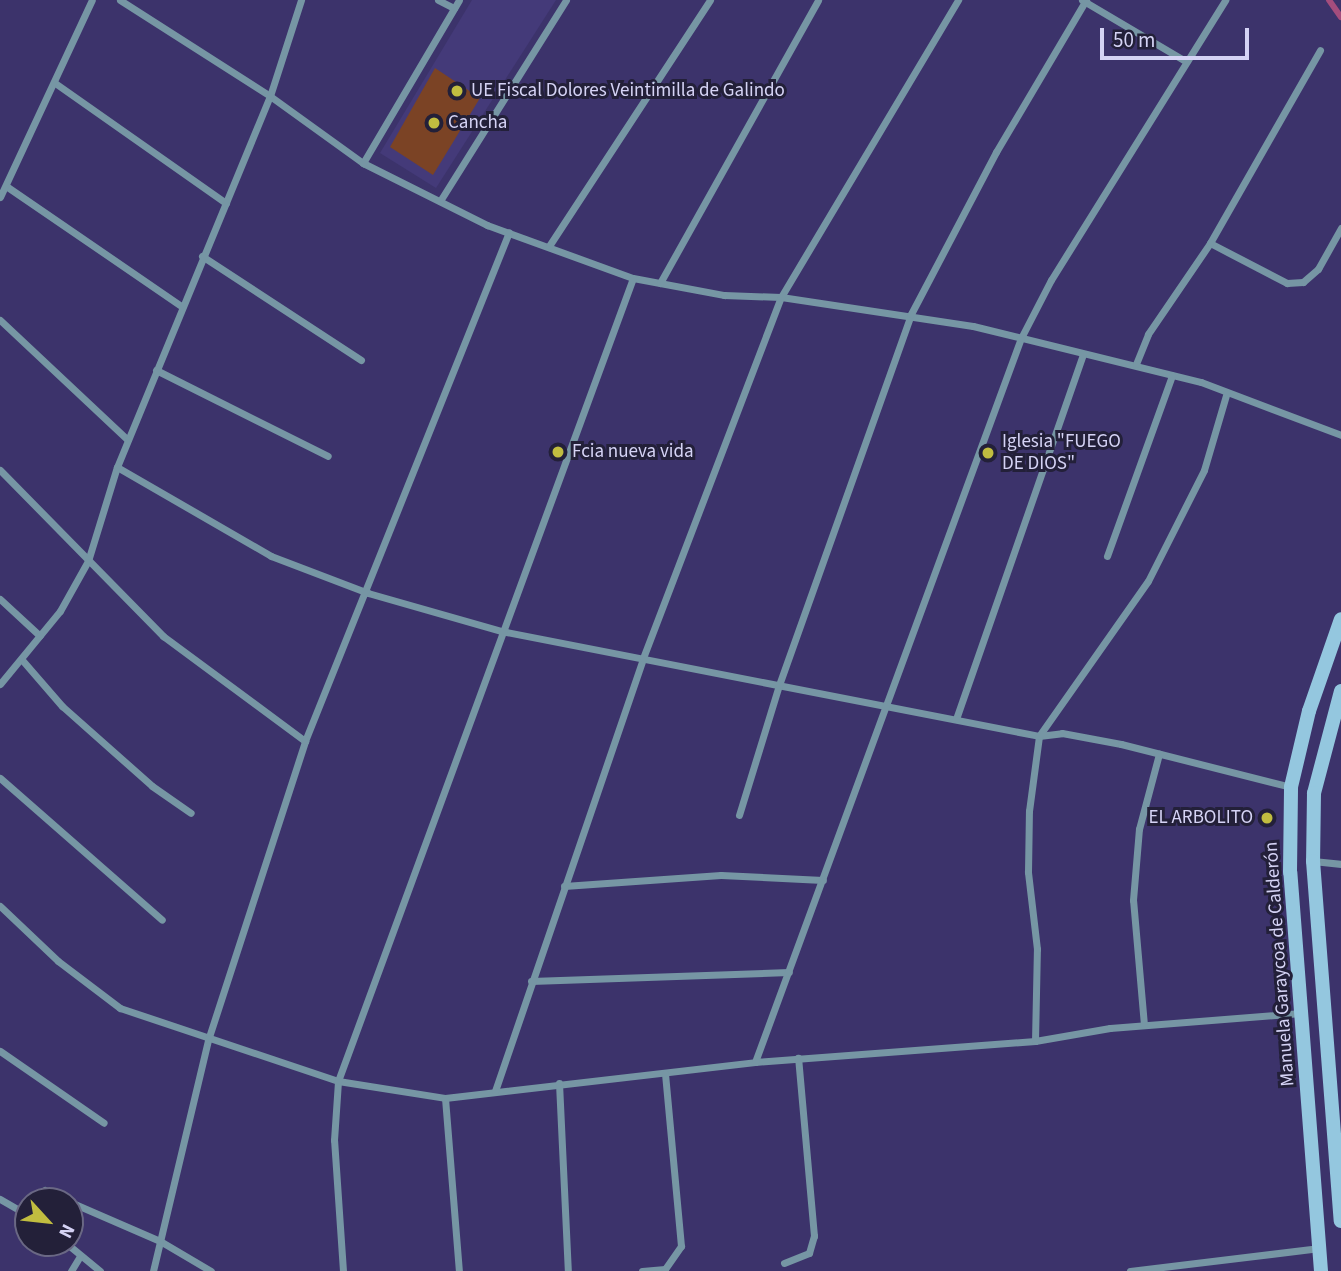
<!DOCTYPE html>
<meta charset="utf-8">
<style>
body{margin:0}
#map{position:relative;width:1341px;height:1271px;overflow:hidden;background:#3c336b;font-family:"Source Sans 3",sans-serif}
div>[style]{position:absolute}
.built>*{inset:0;background:#443a79}
.green>*{inset:0;background:#7b4325}
.stream>*{height:6px;margin:-3px;padding:0 3px;transform-origin:3px;border-radius:3px;background:#a44d7d}
.street>*{height:7px;margin:-3.5px;padding:0 3.5px;transform-origin:3.5px;border-radius:3.5px;background:#7696a4}
.secondary>*{height:14px;margin:-7px;padding:0 7px;transform-origin:7px;border-radius:7px;background:#94c7df}
.dots>*{width:19px;height:19px;translate:-50% -50%;box-sizing:border-box;border:4px solid #232039;border-radius:50%}
span{translate:-50% -50%;white-space:nowrap;text-align:center;line-height:1.15;-webkit-text-stroke:6px #232039;paint-order:stroke}
.poi-label{font-size:19px;color:#d5d3f5}
.left{translate:0 -50%;text-align:left}
.right{translate:-100% -50%;text-align:right}
.street-label{font-size:19px;color:#d5d3f5}
.north{position:absolute;left:14px;top:1187px;width:70px;height:70px;box-sizing:border-box;background:#232039;border:2px solid #6a6884;border-radius:50%;rotate:117deg;font-size:19px;font-weight:700;line-height:28px;text-align:center;color:#d5d3f5}
.north::after{content:'';display:block;margin:auto;width:24px;height:32px;background:#c1bd40;clip-path:polygon(50% 0,100% 100%,50% 72%,0 100%)}
.scale{position:absolute;left:1100px;top:28px;width:149px;height:32px;box-sizing:border-box;border:4px solid #d5d3f5;border-top:0;padding-left:9px;font-size:21px;line-height:24px;white-space:nowrap;color:#d5d3f5;-webkit-text-stroke:5px #232039;paint-order:stroke}
</style>
<div id="map">
<div class="built">
<i style="clip-path:polygon(472px 0,556px 0,436px 188px,380px 153px)"></i>
</div>
<div class="green">
<i style="clip-path:polygon(435px 68px,480px 98px,433px 175px,390px 147px)"></i>
</div>
<div class="stream">
<i style="left:1329px;top:0;width:21px;rotate:55deg"></i>
</div>
<div class="street">
<i style="left:120px;top:0;width:178px;rotate:32.6deg"></i>
<i style="left:270px;top:96px;width:115px;rotate:35.8deg"></i>
<i style="left:363px;top:163px;width:139px;rotate:26.6deg"></i>
<i style="left:487px;top:225px;width:155px;rotate:20deg"></i>
<i style="left:633px;top:278px;width:93px;rotate:10.6deg"></i>
<i style="left:724px;top:295px;width:57px;rotate:2deg"></i>
<i style="left:781px;top:297px;width:194px;rotate:8.6deg"></i>
<i style="left:973px;top:326px;width:235px;rotate:13.8deg"></i>
<i style="left:1201px;top:382px;width:150px;rotate:20.7deg"></i>
<i style="left:438px;top:0;width:18px;rotate:27deg"></i>
<i style="left:1082px;top:0;width:120px;rotate:30.6deg"></i>
<i style="left:55px;top:83px;width:209px;rotate:35.1deg"></i>
<i style="left:363px;top:163px;width:189px;rotate:-59.5deg"></i>
<i style="left:6px;top:186px;width:212px;rotate:34.4deg"></i>
<i style="left:0;top:197px;width:217px;rotate:-65deg"></i>
<i style="left:440px;top:201px;width:237px;rotate:-57.9deg"></i>
<i style="left:1210px;top:243px;width:87px;rotate:27.5deg"></i>
<i style="left:1287px;top:283px;width:16px;rotate:-4deg"></i>
<i style="left:1303px;top:282px;width:20px;rotate:-41deg"></i>
<i style="left:1318px;top:269px;width:47px;rotate:-60.7deg"></i>
<i style="left:549px;top:246px;width:294px;rotate:-56.8deg"></i>
<i style="left:202px;top:256px;width:190px;rotate:33.2deg"></i>
<i style="left:660px;top:283px;width:324px;rotate:-60.8deg"></i>
<i style="left:0;top:320px;width:175px;rotate:43.2deg"></i>
<i style="left:1136px;top:364px;width:32px;rotate:-68deg"></i>
<i style="left:1148px;top:334px;width:110px;rotate:-55.7deg"></i>
<i style="left:1210px;top:243px;width:222px;rotate:-60.3deg"></i>
<i style="left:156px;top:370px;width:192px;rotate:26.6deg"></i>
<i style="left:117px;top:467px;width:178px;rotate:30deg"></i>
<i style="left:271px;top:556px;width:104px;rotate:20.9deg"></i>
<i style="left:368px;top:593px;width:138px;rotate:15.9deg"></i>
<i style="left:501px;top:631px;width:548px;rotate:11.04deg"></i>
<i style="left:1039px;top:736px;width:23px;rotate:-7deg"></i>
<i style="left:1062px;top:733px;width:60px;rotate:10.6deg"></i>
<i style="left:1121px;top:744px;width:175px;rotate:14.2deg"></i>
<i style="left:0;top:470px;width:233px;rotate:45.5deg"></i>
<i style="left:163px;top:636px;width:177px;rotate:36.5deg"></i>
<i style="left:1107px;top:556px;width:192px;rotate:-70.2deg"></i>
<i style="left:0;top:599px;width:54px;rotate:42.8deg"></i>
<i style="left:23px;top:661px;width:60px;rotate:49.1deg"></i>
<i style="left:62px;top:706px;width:120px;rotate:41.6deg"></i>
<i style="left:152px;top:786px;width:47px;rotate:34.7deg"></i>
<i style="left:0;top:684px;width:94px;rotate:-50.6deg"></i>
<i style="left:60px;top:611px;width:57px;rotate:-60.8deg"></i>
<i style="left:88px;top:561px;width:98px;rotate:-72.9deg"></i>
<i style="left:117px;top:467px;width:401px;rotate:-67.6deg"></i>
<i style="left:270px;top:96px;width:101px;rotate:-72.1deg"></i>
<i style="left:956px;top:719px;width:386px;rotate:-70.8deg"></i>
<i style="left:0;top:778px;width:215px;rotate:41.2deg"></i>
<i style="left:739px;top:815px;width:136px;rotate:-72.9deg"></i>
<i style="left:779px;top:685px;width:394px;rotate:-70.4deg"></i>
<i style="left:911px;top:314px;width:183px;rotate:-62.3deg"></i>
<i style="left:996px;top:152px;width:177px;rotate:-59.4deg"></i>
<i style="left:1313px;top:861px;width:28px;rotate:6deg"></i>
<i style="left:564px;top:886px;width:157px;rotate:-4deg"></i>
<i style="left:721px;top:875px;width:102px;rotate:2.8deg"></i>
<i style="left:0;top:906px;width:80px;rotate:43.5deg"></i>
<i style="left:58px;top:961px;width:78px;rotate:37.2deg"></i>
<i style="left:120px;top:1008px;width:230px;rotate:18.5deg"></i>
<i style="left:338px;top:1081px;width:108px;rotate:9deg"></i>
<i style="left:445px;top:1098px;width:312px;rotate:-6.6deg"></i>
<i style="left:755px;top:1062px;width:281px;rotate:-4.3deg"></i>
<i style="left:1035px;top:1041px;width:76px;rotate:-9.8deg"></i>
<i style="left:1110px;top:1028px;width:192px;rotate:-4.5deg"></i>
<i style="left:531px;top:981px;width:258px;rotate:-2deg"></i>
<i style="left:1144px;top:1025px;width:125px;rotate:-95deg"></i>
<i style="left:1133px;top:900px;width:71px;rotate:-85.2deg"></i>
<i style="left:1139px;top:829px;width:78px;rotate:-75.1deg"></i>
<i style="left:1035px;top:1041px;width:92px;rotate:-88.8deg"></i>
<i style="left:1037px;top:949px;width:78px;rotate:-96.7deg"></i>
<i style="left:1028px;top:872px;width:61px;rotate:-89.1deg"></i>
<i style="left:1029px;top:811px;width:76px;rotate:-82.4deg"></i>
<i style="left:1039px;top:736px;width:189px;rotate:-54.9deg"></i>
<i style="left:1148px;top:581px;width:124px;rotate:-63.2deg"></i>
<i style="left:1204px;top:470px;width:81px;rotate:-73.6deg"></i>
<i style="left:0;top:1051px;width:126px;rotate:34.7deg"></i>
<i style="left:755px;top:1062px;width:771px;rotate:-69.83deg"></i>
<i style="left:1021px;top:338px;width:65px;rotate:-62.7deg"></i>
<i style="left:1051px;top:280px;width:330px;rotate:-58.1deg"></i>
<i style="left:559px;top:1083px;width:188px;rotate:87.3deg"></i>
<i style="left:495px;top:1091px;width:458px;rotate:-71.1deg"></i>
<i style="left:643px;top:658px;width:386px;rotate:-69.1deg"></i>
<i style="left:781px;top:297px;width:346px;rotate:-59.2deg"></i>
<i style="left:445px;top:1098px;width:174px;rotate:85.4deg"></i>
<i style="left:45px;top:1190px;width:25px;rotate:27deg"></i>
<i style="left:0;top:1199px;width:32px;rotate:30deg"></i>
<i style="left:70px;top:1202px;width:98px;rotate:23.4deg"></i>
<i style="left:160px;top:1241px;width:59px;rotate:30.5deg"></i>
<i style="left:66px;top:1243px;width:44px;rotate:39.5deg"></i>
<i style="left:784px;top:1263px;width:27px;rotate:-22deg"></i>
<i style="left:809px;top:1253px;width:18px;rotate:-74deg"></i>
<i style="left:814px;top:1236px;width:179px;rotate:-95.1deg"></i>
<i style="left:71px;top:1271px;width:17px;rotate:-59deg"></i>
<i style="left:153px;top:1271px;width:237px;rotate:-76.6deg"></i>
<i style="left:208px;top:1040px;width:314px;rotate:-72deg"></i>
<i style="left:305px;top:741px;width:548px;rotate:-68.16deg"></i>
<i style="left:343px;top:1271px;width:131px;rotate:-93.9deg"></i>
<i style="left:334px;top:1140px;width:59px;rotate:-86.1deg"></i>
<i style="left:338px;top:1081px;width:855px;rotate:-69.83deg"></i>
<i style="left:642px;top:1271px;width:23px;rotate:-5deg"></i>
<i style="left:665px;top:1269px;width:28px;rotate:-55deg"></i>
<i style="left:681px;top:1246px;width:173px;rotate:-95.3deg"></i>
<i style="left:1130px;top:1271px;width:191px;rotate:-6.9deg"></i>
</div>
<div class="secondary">
<i style="left:1341px;top:691px;width:106px;rotate:104.8deg"></i>
<i style="left:1314px;top:793px;width:68px;rotate:90.8deg"></i>
<i style="left:1313px;top:861px;width:361px;rotate:85.6deg"></i>
<i style="left:1321px;top:1271px;width:400px;rotate:-94.4deg"></i>
<i style="left:1290px;top:872px;width:85px;rotate:-89.3deg"></i>
<i style="left:1291px;top:787px;width:78px;rotate:-76.7deg"></i>
<i style="left:1309px;top:711px;width:97px;rotate:-70.8deg"></i>
</div>
<div class="dots">
<i style="left:457px;top:91px;background:#c1bd40"></i>
<i style="left:434px;top:123px;background:#c1bd40"></i>
<i style="left:558px;top:452px;background:#c1bd40"></i>
<i style="left:988px;top:453px;background:#c1bd40"></i>
<i style="left:1267px;top:818px;background:#c1bd40"></i>
</div>
<div class="poi-label">
<span class="left" style="left:471px;top:91px">UE Fiscal Dolores Veintimilla de Galindo</span>
<span class="left" style="left:448px;top:123px">Cancha</span>
<span class="left" style="left:1002px;top:453px">Iglesia "FUEGO<br>DE DIOS"</span>
<span class="left" style="left:572px;top:452px">Fcia nueva vida</span>
<span class="right" style="left:1253px;top:818px">EL ARBOLITO</span>
</div>
<div class="street-label">
<span style="left:1280px;top:964px;rotate:-94deg">Manuela Garaycoa de Calderón</span>
</div>
<div class="north">N</div>
<div class="scale">50 m</div>
</div>
